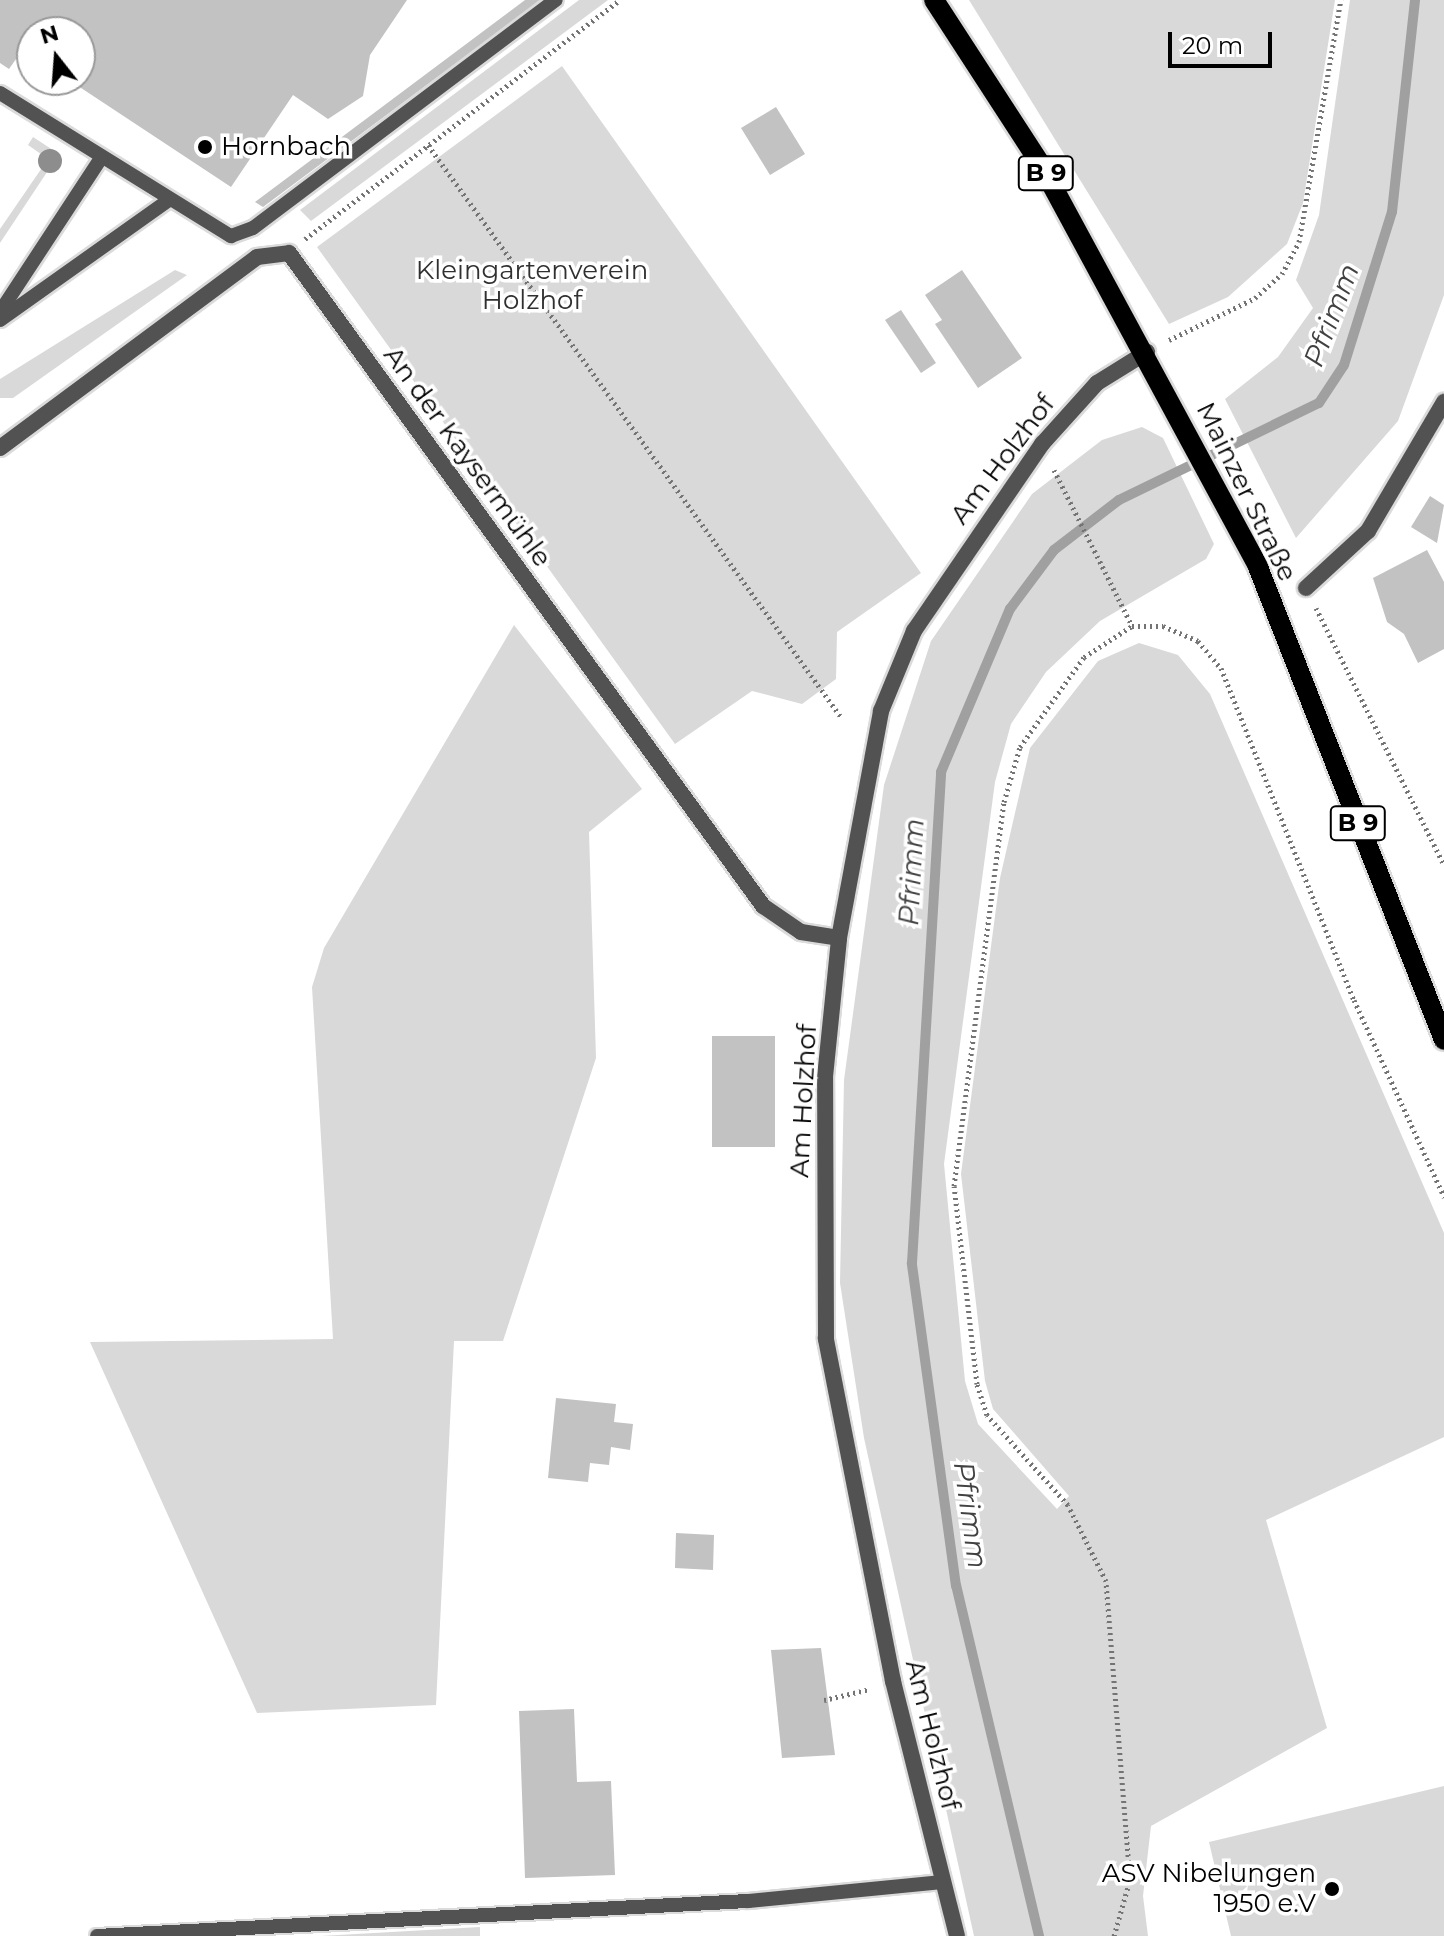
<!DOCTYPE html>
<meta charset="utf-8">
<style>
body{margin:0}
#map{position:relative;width:1444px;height:1936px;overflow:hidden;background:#fff;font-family:Montserrat,sans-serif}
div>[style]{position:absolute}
.green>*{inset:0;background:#d9d9d9}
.stream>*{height:10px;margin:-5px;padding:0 5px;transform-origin:5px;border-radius:5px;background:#a0a0a0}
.building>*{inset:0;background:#c2c2c2}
.path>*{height:5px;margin-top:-2.5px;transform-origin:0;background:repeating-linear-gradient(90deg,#747474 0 2px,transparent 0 6px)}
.roads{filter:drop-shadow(2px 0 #dbdbdb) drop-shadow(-2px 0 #dbdbdb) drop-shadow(0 2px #dbdbdb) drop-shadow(0 -2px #dbdbdb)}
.service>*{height:14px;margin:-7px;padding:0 7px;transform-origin:7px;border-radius:7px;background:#525252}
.minor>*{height:16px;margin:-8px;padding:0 8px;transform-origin:8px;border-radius:8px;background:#525252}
.primary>*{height:20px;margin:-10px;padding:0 10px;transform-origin:10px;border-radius:10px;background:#000}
.trees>*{width:24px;height:24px;margin:-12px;border-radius:50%;background:#8d8d8d}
.dots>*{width:22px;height:22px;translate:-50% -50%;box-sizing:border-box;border:4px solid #fff;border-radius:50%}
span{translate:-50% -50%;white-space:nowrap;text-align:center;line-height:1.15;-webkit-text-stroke:7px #fff;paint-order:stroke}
.shield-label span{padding:2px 6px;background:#fff;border:2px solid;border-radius:6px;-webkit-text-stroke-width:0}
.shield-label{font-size:24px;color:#000;font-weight:700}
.poi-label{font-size:26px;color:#000}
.left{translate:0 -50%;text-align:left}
.right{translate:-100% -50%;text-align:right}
.park-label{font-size:26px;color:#303030}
.street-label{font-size:26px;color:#000}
.water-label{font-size:28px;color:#414141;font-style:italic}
.north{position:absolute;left:16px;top:16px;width:80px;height:80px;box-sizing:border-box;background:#fff;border:2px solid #999;border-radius:50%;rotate:343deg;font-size:22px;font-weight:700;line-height:32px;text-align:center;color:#000}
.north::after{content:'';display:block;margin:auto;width:28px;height:36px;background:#000;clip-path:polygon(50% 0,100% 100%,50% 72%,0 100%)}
.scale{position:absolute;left:1168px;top:32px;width:104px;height:36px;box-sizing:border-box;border:4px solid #000;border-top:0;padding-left:10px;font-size:24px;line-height:28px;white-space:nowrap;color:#000;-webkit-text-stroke:6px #fff;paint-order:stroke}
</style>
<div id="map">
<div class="green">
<i style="clip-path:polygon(579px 0,608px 0,311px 221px,300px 210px)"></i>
<i style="clip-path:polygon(969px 0,1335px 0,1303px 203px,1287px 244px,1228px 297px,1169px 324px)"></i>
<i style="clip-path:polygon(1350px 0,1444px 0,1444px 295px,1398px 421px,1296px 538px,1225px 399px,1278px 357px,1313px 308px,1296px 280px,1319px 215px)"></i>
<i style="clip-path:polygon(562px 66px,921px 573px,837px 632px,836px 679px,802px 704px,752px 691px,675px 744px,317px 247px)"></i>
<i style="clip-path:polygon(33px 137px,59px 154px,0 243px,0 229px,48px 159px,28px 145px)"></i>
<i style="clip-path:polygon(175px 270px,187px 275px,13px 398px,0 398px,0 379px)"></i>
<i style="clip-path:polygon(1142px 427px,1163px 438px,1214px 544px,1206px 559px,1100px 621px,1046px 672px,1011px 724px,995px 782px,944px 1164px,965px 1381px,978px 1424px,1057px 1509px,1069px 1496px,993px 1409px,985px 1381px,961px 1174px,1000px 878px,1030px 748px,1098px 661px,1139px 643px,1178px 655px,1210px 694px,1444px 1233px,1444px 1437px,1266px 1520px,1327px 1728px,1151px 1826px,1143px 1896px,1148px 1936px,974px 1936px,864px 1438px,840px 1283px,844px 1080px,884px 785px,931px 641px,1032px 494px,1102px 440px)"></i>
<i style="clip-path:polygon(514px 625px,642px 789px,589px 832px,596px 1058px,503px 1341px,454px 1341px,436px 1705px,257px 1713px,90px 1342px,333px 1339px,312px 987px,324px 948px)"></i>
<i style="clip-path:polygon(1444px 1786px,1444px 1936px,1231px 1936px,1209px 1842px)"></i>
<i style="clip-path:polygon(480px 1927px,480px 1936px,321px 1936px)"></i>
</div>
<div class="stream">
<i style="left:1039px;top:1936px;width:360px;rotate:-103.3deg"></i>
<i style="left:956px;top:1586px;width:326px;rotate:-97.8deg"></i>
<i style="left:912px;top:1263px;width:492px;rotate:-86.6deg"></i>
<i style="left:941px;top:772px;width:177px;rotate:-67.1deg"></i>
<i style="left:1010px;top:609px;width:74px;rotate:-53.3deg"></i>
<i style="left:1054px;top:550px;width:82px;rotate:-37.6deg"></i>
<i style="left:1119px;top:500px;width:222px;rotate:-25.9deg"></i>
<i style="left:1319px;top:403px;width:45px;rotate:-56.7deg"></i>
<i style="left:1344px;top:365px;width:160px;rotate:-72.6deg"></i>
<i style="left:1392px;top:212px;width:213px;rotate:-83.8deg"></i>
</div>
<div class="building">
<i style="clip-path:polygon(0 0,407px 0,370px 55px,363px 96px,328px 119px,293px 95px,231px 187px,69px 80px,80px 80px,80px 32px,32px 32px,32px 55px,23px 49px,9px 69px,0 63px)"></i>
<i style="clip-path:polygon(525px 0,541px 0,263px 207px,255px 202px)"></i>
<i style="clip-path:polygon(776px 107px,805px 154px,770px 175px,741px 128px)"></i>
<i style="clip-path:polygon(962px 270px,1022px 358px,978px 388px,935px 324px,942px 320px,925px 295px)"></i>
<i style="clip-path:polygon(901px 310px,936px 363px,921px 373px,885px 320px)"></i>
<i style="clip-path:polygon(1430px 496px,1444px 505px,1437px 543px,1411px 527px)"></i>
<i style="clip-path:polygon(1427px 550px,1444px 582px,1444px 649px,1418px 663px,1404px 634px,1387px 622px,1373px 578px)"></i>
<i style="clip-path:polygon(712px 1036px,775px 1036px,775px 1147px,712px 1147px)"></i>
<i style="clip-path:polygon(556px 1398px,616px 1404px,614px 1422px,633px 1424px,630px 1450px,611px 1447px,609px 1465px,590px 1463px,588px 1482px,548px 1478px)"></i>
<i style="clip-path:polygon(676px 1533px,714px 1535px,713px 1570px,675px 1568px)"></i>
<i style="clip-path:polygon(821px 1648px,835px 1755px,782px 1758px,771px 1650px)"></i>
<i style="clip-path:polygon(574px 1709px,577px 1782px,611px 1781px,615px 1875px,525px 1878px,519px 1711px)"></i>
</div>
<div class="path">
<i style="left:428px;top:145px;width:706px;rotate:54.17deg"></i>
<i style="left:305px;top:239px;width:395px;rotate:-37.2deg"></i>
<i style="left:1169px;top:340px;width:96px;rotate:-26deg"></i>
<i style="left:1255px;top:298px;width:36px;rotate:-42deg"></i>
<i style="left:1282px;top:274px;width:36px;rotate:-62deg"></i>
<i style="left:1299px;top:242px;width:246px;rotate:-80.2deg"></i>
<i style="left:1054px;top:470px;width:174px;rotate:63.4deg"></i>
<i style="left:1316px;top:608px;width:287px;rotate:63.5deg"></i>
<i style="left:824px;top:1700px;width:47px;rotate:-13.4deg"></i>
<i style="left:1114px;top:1936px;width:58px;rotate:-74.1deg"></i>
<i style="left:1130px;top:1880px;width:300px;rotate:-94.6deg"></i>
<i style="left:1106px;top:1581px;width:85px;rotate:-116.6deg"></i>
<i style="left:1068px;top:1505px;width:121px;rotate:-132deg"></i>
<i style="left:987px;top:1415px;width:33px;rotate:-108deg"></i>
<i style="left:977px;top:1384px;width:199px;rotate:-96.6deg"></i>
<i style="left:954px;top:1186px;width:387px;rotate:-82.6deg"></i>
<i style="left:1004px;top:802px;width:57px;rotate:-73.8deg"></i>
<i style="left:1020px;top:747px;width:110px;rotate:-54.6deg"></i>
<i style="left:1084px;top:657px;width:57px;rotate:-32.9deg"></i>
<i style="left:1132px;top:626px;width:31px"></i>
<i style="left:1163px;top:626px;width:38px;rotate:23deg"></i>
<i style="left:1198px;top:641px;width:35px;rotate:50deg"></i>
<i style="left:1221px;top:668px;width:358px;rotate:68.2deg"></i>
<i style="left:1354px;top:1000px;width:217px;rotate:65.4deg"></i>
</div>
<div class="roads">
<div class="service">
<i style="left:0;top:93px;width:272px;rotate:31.8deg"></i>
<i style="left:231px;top:236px;width:23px;rotate:-20deg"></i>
<i style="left:253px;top:228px;width:379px;rotate:-37deg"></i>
<i style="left:0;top:312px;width:184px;rotate:-56.7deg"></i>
<i style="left:0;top:320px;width:207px;rotate:-35.4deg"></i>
<i style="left:97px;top:1936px;width:652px;rotate:-3.08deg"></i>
<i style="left:748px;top:1901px;width:196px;rotate:-5.6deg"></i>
</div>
<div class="minor">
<i style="left:0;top:448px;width:320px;rotate:-36.6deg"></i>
<i style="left:257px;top:257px;width:32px;rotate:-7deg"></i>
<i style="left:289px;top:253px;width:807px;rotate:54.02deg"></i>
<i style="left:763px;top:906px;width:46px;rotate:34.4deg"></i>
<i style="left:801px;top:932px;width:38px;rotate:9deg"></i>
<i style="left:1306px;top:588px;width:84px;rotate:-42.6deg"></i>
<i style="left:1368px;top:531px;width:150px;rotate:-59.5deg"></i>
<i style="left:957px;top:1936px;width:263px;rotate:-104.1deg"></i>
<i style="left:893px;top:1681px;width:349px;rotate:-101.1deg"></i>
<i style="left:826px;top:1339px;width:262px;rotate:-90.2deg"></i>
<i style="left:825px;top:1077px;width:140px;rotate:-84.2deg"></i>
<i style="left:839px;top:938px;width:231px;rotate:-79.5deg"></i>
<i style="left:881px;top:711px;width:87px;rotate:-67.6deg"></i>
<i style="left:914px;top:631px;width:227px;rotate:-55.6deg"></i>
<i style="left:1042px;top:444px;width:82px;rotate:-48deg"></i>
<i style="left:1097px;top:383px;width:59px;rotate:-31.8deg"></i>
</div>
<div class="primary">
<i style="left:934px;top:0;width:194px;rotate:57deg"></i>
<i style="left:1040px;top:163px;width:459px;rotate:61.6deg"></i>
<i style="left:1258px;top:567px;width:508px;rotate:68.53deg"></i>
</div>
</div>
<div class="trees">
<i style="left:50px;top:161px"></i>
</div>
<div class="dots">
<i style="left:205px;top:147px;background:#000"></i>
<i style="left:1332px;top:1889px;background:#000"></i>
</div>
<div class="shield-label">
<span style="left:1046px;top:173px">B 9</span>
<span style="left:1358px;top:823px">B 9</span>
</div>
<div class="poi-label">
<span class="left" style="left:221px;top:147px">Hornbach</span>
<span class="right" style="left:1316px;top:1889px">ASV Nibelungen<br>1950 e.V</span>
</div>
<div class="park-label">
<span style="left:532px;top:286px">Kleingartenverein<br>Holzhof</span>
</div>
<div class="street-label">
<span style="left:467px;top:457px;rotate:54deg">An der Kaysermühle</span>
<span style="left:1003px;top:460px;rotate:-53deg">Am Holzhof</span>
<span style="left:1246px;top:492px;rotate:64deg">Mainzer Straße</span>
<span style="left:804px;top:1101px;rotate:-87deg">Am Holzhof</span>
<span style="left:932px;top:1735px;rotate:76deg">Am Holzhof</span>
</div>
<div class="water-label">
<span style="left:1331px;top:315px;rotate:-69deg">Pfrimm</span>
<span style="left:911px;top:872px;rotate:-87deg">Pfrimm</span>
<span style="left:971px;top:1515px;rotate:82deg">Pfrimm</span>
</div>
<div class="north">N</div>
<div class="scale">20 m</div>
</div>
